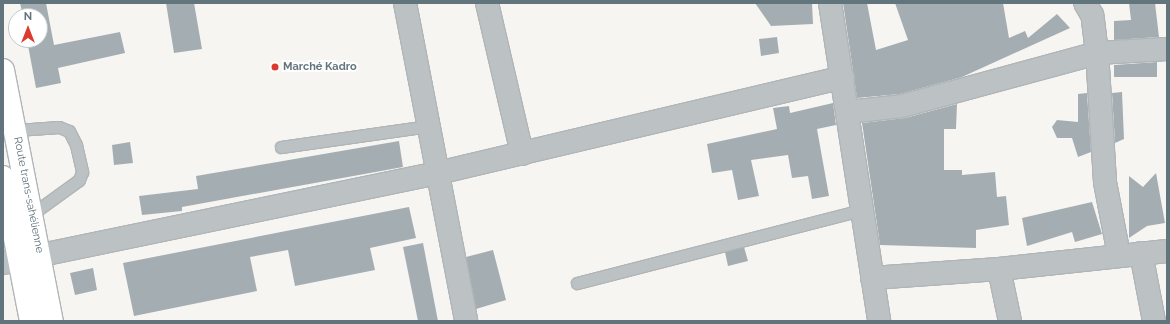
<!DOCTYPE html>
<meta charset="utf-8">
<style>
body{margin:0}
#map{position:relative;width:1170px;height:324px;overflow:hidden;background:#f6f5f2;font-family:Raleway,sans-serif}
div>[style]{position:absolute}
.building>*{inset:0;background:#a4aeb2}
.roads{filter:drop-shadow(1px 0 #b0b5b7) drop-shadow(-1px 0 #b0b5b7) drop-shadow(0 1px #b0b5b7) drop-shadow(0 -1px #b0b5b7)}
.service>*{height:11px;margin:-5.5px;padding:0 5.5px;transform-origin:5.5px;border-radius:5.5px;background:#bcc2c4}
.minor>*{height:22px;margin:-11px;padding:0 11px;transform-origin:11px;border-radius:11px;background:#bcc2c4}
.trunk>*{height:22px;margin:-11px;padding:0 11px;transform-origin:11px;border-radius:11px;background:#fff}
.dots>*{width:11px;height:11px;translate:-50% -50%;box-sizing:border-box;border:2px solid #fff;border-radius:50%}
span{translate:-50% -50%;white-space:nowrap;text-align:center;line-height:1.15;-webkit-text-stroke:4px #fff;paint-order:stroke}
.poi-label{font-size:11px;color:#62757c;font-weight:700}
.left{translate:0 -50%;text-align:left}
.street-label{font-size:11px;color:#62757c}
.frame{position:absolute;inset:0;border:4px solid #62757c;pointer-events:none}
.north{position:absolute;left:8px;top:8px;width:40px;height:40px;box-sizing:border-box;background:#fff;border:1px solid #c0c8cb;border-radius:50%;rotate:0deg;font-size:11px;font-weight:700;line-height:16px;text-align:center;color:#62757c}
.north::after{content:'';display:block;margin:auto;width:14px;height:18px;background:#db3a2d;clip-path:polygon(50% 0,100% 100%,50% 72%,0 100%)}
</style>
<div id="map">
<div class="building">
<i style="clip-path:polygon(20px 3px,46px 3px,54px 45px,120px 32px,125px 53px,58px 68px,61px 83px,36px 88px,27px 40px,40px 40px,40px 16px,23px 16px)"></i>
<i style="clip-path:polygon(166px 3px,194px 3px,202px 49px,174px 53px)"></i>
<i style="clip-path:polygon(755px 3px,812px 3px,813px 24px,771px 26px)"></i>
<i style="clip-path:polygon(843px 3px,867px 3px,876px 50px,908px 40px,895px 3px,1003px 3px,1009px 38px,1025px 31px,1028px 38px,1057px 14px,1070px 28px,962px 77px,900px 94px,857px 98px)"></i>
<i style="clip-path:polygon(1129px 3px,1155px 3px,1159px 37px,1114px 40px,1114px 21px,1131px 20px)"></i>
<i style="clip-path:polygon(777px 37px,779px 53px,761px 56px,759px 39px)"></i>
<i style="clip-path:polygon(1157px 62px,1157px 77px,1114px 77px,1114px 65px)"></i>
<i style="clip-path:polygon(1122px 92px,1124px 139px,1115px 143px,1112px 93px)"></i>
<i style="clip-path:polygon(1087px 93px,1091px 152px,1078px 157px,1072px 138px,1057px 138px,1052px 127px,1057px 120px,1078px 122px,1078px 94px)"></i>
<i style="clip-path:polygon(833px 103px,836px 125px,817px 129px,829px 196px,812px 199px,808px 176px,792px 178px,788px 155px,751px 160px,759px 196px,738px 200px,732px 170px,712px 173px,707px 144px,777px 129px,773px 108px,789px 106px,790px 113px)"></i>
<i style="clip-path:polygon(957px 104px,956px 129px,944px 129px,944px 170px,962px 170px,962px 175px,995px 172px,997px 197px,1006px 196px,1009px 225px,976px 230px,976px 248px,880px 245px,862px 123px,905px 118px)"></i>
<i style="clip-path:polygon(399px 141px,403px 167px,182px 207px,182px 211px,142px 215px,139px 196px,198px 189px,196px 176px)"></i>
<i style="clip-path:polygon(130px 142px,133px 163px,114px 165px,112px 145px)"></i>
<i style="clip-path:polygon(1156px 173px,1165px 223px,1147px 226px,1129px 238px,1129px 176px,1143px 187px)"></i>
<i style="clip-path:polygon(1092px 202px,1102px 234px,1075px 242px,1072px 232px,1027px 246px,1022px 218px)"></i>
<i style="clip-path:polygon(409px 207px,416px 238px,370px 248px,375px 270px,295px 286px,288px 250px,250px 257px,257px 291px,134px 316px,123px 263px)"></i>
<i style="clip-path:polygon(423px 243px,438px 321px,418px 321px,403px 247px)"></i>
<i style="clip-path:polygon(744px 247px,748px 261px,728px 266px,725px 252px)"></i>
<i style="clip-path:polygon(493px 250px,506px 300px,476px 309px,466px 257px)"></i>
<i style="clip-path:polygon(93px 268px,97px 290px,75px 295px,70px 273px)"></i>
</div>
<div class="roads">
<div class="service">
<i style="left:3px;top:131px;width:56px;rotate:-4.1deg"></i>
<i style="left:59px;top:127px;width:11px;rotate:22deg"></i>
<i style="left:69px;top:131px;width:16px;rotate:63deg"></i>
<i style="left:76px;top:145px;width:28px;rotate:77deg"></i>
<i style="left:82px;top:172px;width:9px;rotate:111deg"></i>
<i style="left:79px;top:180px;width:58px;rotate:144.1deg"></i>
<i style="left:281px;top:147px;width:149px;rotate:-8.1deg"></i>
<i style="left:577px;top:283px;width:294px;rotate:-14.4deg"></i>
</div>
<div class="minor">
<i style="left:405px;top:3px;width:324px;rotate:79.1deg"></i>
<i style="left:487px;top:3px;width:155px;rotate:76.9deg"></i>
<i style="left:830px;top:3px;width:322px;rotate:81.2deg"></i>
<i style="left:848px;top:112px;width:54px;rotate:-6.3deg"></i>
<i style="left:902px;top:106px;width:202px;rotate:-15.2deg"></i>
<i style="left:1097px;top:53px;width:38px;rotate:-97deg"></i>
<i style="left:1092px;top:15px;width:14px;rotate:-120deg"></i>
<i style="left:1141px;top:253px;width:69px;rotate:79.2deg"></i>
<i style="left:1119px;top:255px;width:74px;rotate:-100.9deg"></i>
<i style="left:1105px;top:182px;width:129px;rotate:-93.5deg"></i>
<i style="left:1097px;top:53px;width:70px;rotate:-3.3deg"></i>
<i style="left:3px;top:263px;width:444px;rotate:-11.7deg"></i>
<i style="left:438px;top:173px;width:416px;rotate:-13.3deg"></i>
<i style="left:999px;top:269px;width:53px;rotate:78.1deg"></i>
<i style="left:872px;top:278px;width:127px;rotate:-4.1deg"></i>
<i style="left:999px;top:269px;width:169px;rotate:-6.1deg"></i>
</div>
<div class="trunk">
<i style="left:3px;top:70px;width:256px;rotate:79deg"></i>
<i style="left:3px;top:177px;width:147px;rotate:79deg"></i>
</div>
</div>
<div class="dots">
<i style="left:275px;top:67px;background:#db3a2d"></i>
</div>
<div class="poi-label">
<span class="left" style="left:283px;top:67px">Marché Kadro</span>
</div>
<div class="street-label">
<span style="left:28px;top:195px;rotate:79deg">Route trans-sahélienne</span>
</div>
<div class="frame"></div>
<div class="north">N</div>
</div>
